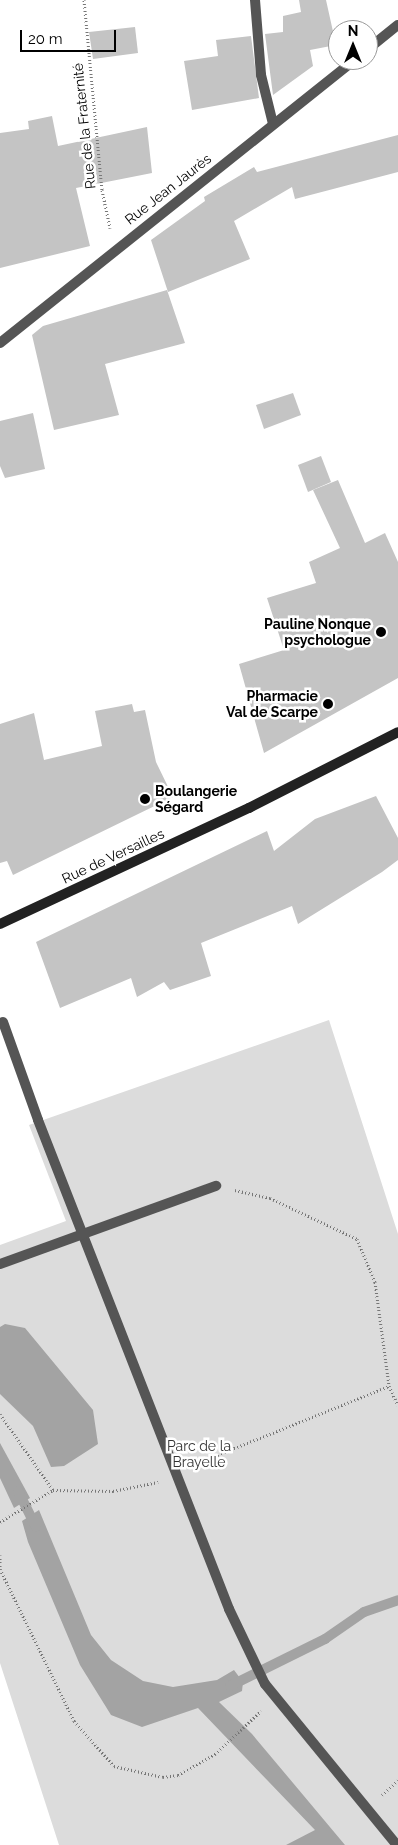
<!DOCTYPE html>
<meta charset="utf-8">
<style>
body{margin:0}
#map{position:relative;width:398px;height:1845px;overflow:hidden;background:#fff;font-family:Raleway,sans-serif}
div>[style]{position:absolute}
.green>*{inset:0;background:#dcdcdc}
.water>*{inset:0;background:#a3a3a3}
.stream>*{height:10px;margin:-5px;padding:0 5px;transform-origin:5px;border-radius:5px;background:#a3a3a3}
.building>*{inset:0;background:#c4c4c4}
.path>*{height:3px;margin-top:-1.5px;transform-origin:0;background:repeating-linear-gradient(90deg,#777 0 1px,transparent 0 3.5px)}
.lane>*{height:10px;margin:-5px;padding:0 5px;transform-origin:5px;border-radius:5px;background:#555}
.street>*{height:10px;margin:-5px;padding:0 5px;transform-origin:5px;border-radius:5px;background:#555}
.secondary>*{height:10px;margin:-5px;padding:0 5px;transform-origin:5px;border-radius:5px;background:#222}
.dots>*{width:14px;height:14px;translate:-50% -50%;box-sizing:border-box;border:2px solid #fff;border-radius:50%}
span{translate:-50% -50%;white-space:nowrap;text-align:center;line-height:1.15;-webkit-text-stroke:5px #fff;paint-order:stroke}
.street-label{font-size:14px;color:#000}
.poi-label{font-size:14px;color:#000;font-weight:700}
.right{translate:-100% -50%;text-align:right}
.left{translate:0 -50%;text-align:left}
.park-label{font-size:14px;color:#333}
.north{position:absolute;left:328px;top:20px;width:50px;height:50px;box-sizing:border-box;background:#fff;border:1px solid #999;border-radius:50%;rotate:0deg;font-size:14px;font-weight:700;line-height:20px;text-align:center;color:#000}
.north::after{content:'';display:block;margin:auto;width:18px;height:22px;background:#000;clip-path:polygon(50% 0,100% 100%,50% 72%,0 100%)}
.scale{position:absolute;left:20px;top:30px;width:96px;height:22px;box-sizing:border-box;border:2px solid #000;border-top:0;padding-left:6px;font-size:15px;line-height:18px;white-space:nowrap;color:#000;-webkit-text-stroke:4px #fff;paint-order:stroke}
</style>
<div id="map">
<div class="green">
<i style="clip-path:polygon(329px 1020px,398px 1234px,398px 1845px,59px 1845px,0 1663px,0 1245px,66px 1221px,29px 1125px)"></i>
</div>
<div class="water">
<i style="clip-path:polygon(5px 1324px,25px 1328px,93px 1410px,98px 1444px,64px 1466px,51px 1467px,33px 1426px,0 1394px,0 1327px)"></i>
<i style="clip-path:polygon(0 1443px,30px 1498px,14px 1508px,0 1478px)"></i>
<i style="clip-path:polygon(39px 1510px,91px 1635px,111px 1660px,143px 1681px,173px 1687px,217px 1680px,234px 1670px,243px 1682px,242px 1691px,219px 1702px,252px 1734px,345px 1845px,286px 1845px,315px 1830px,198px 1708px,142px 1727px,111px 1715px,80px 1665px,28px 1542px,22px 1521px)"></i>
</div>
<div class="stream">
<i style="left:18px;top:1491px;width:40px;rotate:63.4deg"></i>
<i style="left:230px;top:1686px;width:106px;rotate:-26.3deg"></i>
<i style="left:325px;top:1639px;width:47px;rotate:-34.7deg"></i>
<i style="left:364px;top:1612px;width:36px;rotate:-19deg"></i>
</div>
<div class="building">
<i style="clip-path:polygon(299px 0,326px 0,336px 45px,310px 50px,313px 66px,273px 95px,265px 34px,283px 32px,283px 16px,301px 12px)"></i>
<i style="clip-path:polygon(135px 27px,138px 53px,93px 59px,89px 32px)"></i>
<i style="clip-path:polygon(251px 36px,259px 98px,192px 110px,184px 61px,218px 56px,216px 40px)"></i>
<i style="clip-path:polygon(52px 116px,58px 146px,147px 127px,152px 173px,76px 188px,90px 246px,0 268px,0 133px,29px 129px,28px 121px)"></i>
<i style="clip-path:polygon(398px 135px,398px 172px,295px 199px,292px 187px,234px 221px,250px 259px,168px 292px,151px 240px,205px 201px,204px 197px,254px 167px,257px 172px)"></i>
<i style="clip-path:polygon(167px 290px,185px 343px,105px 364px,119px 415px,54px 430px,32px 335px,43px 326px)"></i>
<i style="clip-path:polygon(293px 393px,301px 415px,264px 429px,256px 405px)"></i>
<i style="clip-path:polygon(33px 413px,45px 469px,5px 478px,0 466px,0 421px)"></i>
<i style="clip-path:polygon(321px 456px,331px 482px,308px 492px,298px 465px)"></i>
<i style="clip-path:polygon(338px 480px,365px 543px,385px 533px,398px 562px,398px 678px,264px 753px,239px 664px,284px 650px,267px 598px,316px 583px,309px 562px,340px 548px,313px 490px)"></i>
<i style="clip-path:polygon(132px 704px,134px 712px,145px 710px,156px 762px,173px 797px,13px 875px,7px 861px,0 863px,0 724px,34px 713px,44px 760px,102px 746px,95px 711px)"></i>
<i style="clip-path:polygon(376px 796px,398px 838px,398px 860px,382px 872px,298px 924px,292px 906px,201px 943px,211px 976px,170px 990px,164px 982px,137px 997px,131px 978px,60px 1008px,36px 942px,267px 831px,274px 851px,315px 819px)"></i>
</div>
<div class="path">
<i style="left:84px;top:0;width:191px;rotate:84.6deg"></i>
<i style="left:102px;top:190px;width:39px;rotate:78deg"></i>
<i style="left:235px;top:1190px;width:36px;rotate:13deg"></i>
<i style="left:270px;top:1198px;width:96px;rotate:25.2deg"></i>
<i style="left:357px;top:1239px;width:47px;rotate:67.3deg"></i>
<i style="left:375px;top:1282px;width:105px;rotate:82.3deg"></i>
<i style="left:389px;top:1386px;width:21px;rotate:65deg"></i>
<i style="left:0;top:1414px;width:93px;rotate:55.1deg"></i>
<i style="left:53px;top:1490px;width:60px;rotate:1deg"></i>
<i style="left:113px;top:1491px;width:46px;rotate:-11.3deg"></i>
<i style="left:195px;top:1464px;width:209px;rotate:-21.9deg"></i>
<i style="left:0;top:1522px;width:62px;rotate:-31.1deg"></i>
<i style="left:0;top:1555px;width:14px;rotate:90deg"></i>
<i style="left:0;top:1569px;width:169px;rotate:64deg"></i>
<i style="left:74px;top:1721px;width:60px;rotate:48.4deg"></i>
<i style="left:114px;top:1766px;width:50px;rotate:12.7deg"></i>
<i style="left:163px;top:1777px;width:15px;rotate:-8deg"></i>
<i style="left:178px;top:1775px;width:43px;rotate:-29.6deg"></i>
<i style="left:215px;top:1754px;width:63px;rotate:-43.1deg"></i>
<i style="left:382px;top:1795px;width:22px;rotate:-43deg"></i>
</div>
<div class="lane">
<i style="left:255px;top:0;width:75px;rotate:85.4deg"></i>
<i style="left:261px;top:75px;width:50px;rotate:76.2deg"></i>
<i style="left:3px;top:1022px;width:104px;rotate:70.3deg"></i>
</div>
<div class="street">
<i style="left:368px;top:49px;width:38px;rotate:-39deg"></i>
<i style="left:0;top:343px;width:453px;rotate:-38.6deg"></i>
<i style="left:38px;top:1120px;width:525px;rotate:68.66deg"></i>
<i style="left:229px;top:1609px;width:83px;rotate:64.4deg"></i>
<i style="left:265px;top:1684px;width:208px;rotate:50.7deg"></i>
<i style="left:0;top:1264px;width:230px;rotate:-19.9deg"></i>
</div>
<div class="secondary">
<i style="left:0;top:924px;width:275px;rotate:-25deg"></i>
<i style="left:249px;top:808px;width:167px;rotate:-27deg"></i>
</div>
<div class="dots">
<i style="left:381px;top:632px;background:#000"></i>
<i style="left:328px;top:704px;background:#000"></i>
<i style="left:145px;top:799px;background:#000"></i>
</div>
<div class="street-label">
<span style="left:84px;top:126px;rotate:-96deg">Rue de la Fraternité</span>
<span style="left:168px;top:189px;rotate:-38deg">Rue Jean Jaurès</span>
<span style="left:113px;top:856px;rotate:-25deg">Rue de Versailles</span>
</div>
<div class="poi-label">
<span class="right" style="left:371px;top:632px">Pauline Nonque<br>psychologue</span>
<span class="right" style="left:318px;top:704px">Pharmacie<br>Val de Scarpe</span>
<span class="left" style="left:155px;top:799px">Boulangerie<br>Ségard</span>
</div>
<div class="park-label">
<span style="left:199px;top:1454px">Parc de la<br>Brayelle</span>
</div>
<div class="north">N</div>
<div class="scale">20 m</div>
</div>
